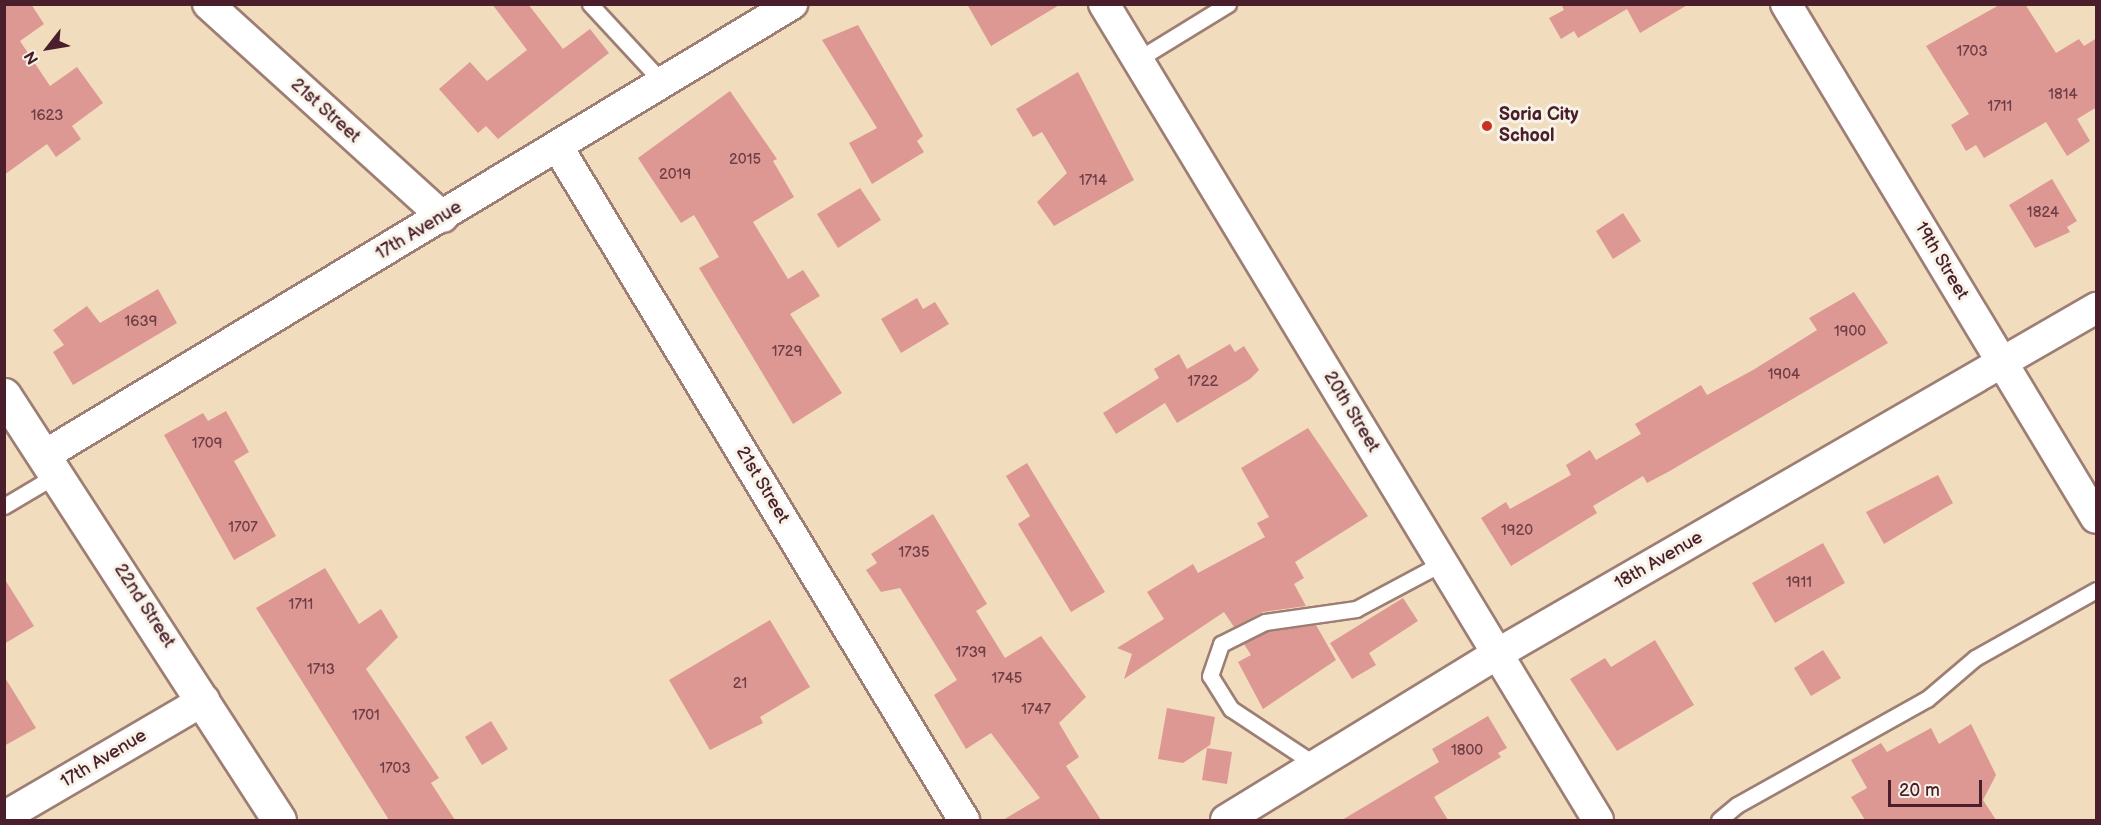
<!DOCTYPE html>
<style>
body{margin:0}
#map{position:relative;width:2101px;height:825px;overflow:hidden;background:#f1dcbd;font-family:"Balsamiq Sans",sans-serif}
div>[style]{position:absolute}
.building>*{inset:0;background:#de9894}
.roads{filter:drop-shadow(2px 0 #9e7e74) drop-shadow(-2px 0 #9e7e74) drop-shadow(0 2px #9e7e74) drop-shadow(0 -2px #9e7e74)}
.service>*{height:15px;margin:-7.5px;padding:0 7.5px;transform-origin:7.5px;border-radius:7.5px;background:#fff}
.minor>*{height:30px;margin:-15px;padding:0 15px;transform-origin:15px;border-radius:15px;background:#fff}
.tertiary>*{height:33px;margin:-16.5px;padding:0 16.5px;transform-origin:16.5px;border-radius:16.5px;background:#fff}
.dots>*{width:16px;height:16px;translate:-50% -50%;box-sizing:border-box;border:3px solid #f7f3e8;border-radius:50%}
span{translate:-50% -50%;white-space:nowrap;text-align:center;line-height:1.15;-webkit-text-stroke:6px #f7f3e8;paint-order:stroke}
.number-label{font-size:15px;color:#6f3d45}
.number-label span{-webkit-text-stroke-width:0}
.street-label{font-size:18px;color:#4a1f2b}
.poi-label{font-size:18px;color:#4a1f2b;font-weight:700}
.left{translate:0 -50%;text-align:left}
.frame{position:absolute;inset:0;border:6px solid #4a1f2b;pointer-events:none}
.north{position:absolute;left:18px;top:18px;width:60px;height:60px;-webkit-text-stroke:4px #f7f3e8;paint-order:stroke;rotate:239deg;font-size:16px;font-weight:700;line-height:24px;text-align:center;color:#4a1f2b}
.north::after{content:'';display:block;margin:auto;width:21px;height:27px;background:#4a1f2b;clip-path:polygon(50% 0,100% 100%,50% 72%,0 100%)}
.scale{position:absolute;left:1888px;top:780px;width:94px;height:27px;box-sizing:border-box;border:3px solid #4a1f2b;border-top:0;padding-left:8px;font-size:18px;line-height:21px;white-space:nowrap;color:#4a1f2b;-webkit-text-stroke:4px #f7f3e8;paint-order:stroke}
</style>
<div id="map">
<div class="building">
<i style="clip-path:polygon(4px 4px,31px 4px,44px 24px,20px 41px,50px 86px,77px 67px,103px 103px,72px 126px,81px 139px,56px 157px,47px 144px,4px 175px)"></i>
<i style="clip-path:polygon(492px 4px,528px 4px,563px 49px,590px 29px,609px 53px,498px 139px,486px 126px,478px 133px,439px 89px,470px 62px,487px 81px,527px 50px)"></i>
<i style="clip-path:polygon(967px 4px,1061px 4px,991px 46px)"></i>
<i style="clip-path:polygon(1561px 4px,1689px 4px,1640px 33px,1627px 9px,1578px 38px,1574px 31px,1561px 39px,1549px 18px,1564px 10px)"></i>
<i style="clip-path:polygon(2001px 4px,2025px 4px,2056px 53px,2079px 39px,2084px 46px,2097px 38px,2097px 107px,2077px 119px,2090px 141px,2067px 156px,2046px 122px,1984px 158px,1976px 145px,1966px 151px,1951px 125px,1969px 114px,1926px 46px)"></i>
<i style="clip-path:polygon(858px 25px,923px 136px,917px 141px,924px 152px,872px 184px,849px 143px,877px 128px,822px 40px)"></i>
<i style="clip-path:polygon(1078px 72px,1134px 180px,1054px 226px,1037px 202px,1067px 173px,1042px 132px,1033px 137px,1016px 109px)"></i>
<i style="clip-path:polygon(730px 91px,777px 159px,773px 161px,794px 197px,753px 222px,788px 279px,803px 270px,820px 296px,790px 314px,842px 393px,793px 424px,699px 268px,719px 257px,694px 215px,681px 223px,638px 158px)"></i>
<i style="clip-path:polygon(2052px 179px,2077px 221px,2067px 227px,2070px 232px,2035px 248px,2009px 205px)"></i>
<i style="clip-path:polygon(860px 188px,881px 220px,838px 248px,817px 214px)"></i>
<i style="clip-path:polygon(1623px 213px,1641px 241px,1613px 259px,1596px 231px)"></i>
<i style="clip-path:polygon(158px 289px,177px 323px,73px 385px,53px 352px,64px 345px,53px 330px,87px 306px,100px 323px)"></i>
<i style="clip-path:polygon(1854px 292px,1888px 343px,1668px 472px,1647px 483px,1643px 476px,1593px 506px,1597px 513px,1511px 566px,1481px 518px,1506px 502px,1510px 509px,1571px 475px,1566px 465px,1590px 450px,1596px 460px,1641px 434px,1635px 424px,1701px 385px,1707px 395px,1753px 370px,1817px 330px,1809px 318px)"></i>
<i style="clip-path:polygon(917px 298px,923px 309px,935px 302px,949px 324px,901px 353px,881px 319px)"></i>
<i style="clip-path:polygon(1230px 344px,1235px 352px,1244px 346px,1259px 370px,1250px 379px,1177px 423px,1165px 403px,1116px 434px,1103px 413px,1159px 378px,1154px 369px,1179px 354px,1187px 369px)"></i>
<i style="clip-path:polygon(226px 411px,249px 452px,234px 461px,276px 536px,234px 560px,164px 435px,203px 413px,208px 421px)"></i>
<i style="clip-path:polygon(1308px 428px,1368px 516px,1295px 562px,1304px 578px,1294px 584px,1306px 606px,1263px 612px,1234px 627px,1224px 612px,1124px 679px,1132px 654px,1117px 648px,1164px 619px,1147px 592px,1193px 564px,1198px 573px,1265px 537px,1257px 523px,1269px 517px,1241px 468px)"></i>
<i style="clip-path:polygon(1027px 463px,1105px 592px,1071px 612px,1018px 524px,1030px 516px,1006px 476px)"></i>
<i style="clip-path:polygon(1938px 475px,1953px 503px,1884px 544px,1866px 512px)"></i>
<i style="clip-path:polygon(933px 514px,987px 604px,976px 611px,1005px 658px,1041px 636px,1086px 697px,1059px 723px,1079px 757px,1066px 766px,1101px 820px,1003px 820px,1040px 798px,991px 733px,966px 749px,934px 695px,957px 680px,900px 588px,881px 592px,866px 570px,877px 563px,871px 554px)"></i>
<i style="clip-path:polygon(1823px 543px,1845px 583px,1775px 623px,1752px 583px)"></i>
<i style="clip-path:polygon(325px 568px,359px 624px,381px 609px,398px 637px,366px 669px,439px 778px,431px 783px,455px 820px,389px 820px,256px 608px)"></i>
<i style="clip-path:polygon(4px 578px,34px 626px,4px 644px)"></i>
<i style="clip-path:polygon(1403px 598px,1418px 621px,1369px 653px,1376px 665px,1352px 679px,1330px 643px)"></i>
<i style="clip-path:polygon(770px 620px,810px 687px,760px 717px,763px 723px,710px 750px,669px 680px)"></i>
<i style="clip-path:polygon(1316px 625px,1336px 660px,1263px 709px,1238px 662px,1251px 655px,1244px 644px,1268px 631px)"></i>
<i style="clip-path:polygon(1655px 640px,1694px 705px,1617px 751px,1570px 679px,1605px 658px,1611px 667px)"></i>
<i style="clip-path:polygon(1823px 650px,1841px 678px,1811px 696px,1794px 668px)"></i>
<i style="clip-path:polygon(4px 676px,36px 728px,4px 746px)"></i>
<i style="clip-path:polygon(1167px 708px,1215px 717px,1210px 745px,1183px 763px,1158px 759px)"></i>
<i style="clip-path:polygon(1488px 716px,1507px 748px,1498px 753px,1501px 757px,1434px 797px,1448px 820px,1342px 820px,1439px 762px,1432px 749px)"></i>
<i style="clip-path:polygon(491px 721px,508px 749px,482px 765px,465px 737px)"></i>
<i style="clip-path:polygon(1971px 724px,1996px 775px,1983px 800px,1996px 820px,1865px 820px,1851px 797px,1867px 788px,1851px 760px,1881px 743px,1887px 752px,1931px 728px,1939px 744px)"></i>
<i style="clip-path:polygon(1207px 748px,1232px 752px,1227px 784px,1202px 780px)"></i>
</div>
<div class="roads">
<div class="service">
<i style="left:590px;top:4px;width:109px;rotate:47.2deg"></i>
<i style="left:1137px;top:60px;width:107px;rotate:-31.6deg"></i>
<i style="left:4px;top:506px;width:63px;rotate:-30.7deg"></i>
<i style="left:1316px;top:765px;width:102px;rotate:-146.6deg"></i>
<i style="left:1231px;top:709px;width:39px;rotate:-122deg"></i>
<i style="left:1210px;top:676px;width:34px;rotate:-71deg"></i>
<i style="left:1221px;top:644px;width:49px;rotate:-26.6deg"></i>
<i style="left:1265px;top:622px;width:92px;rotate:-8.1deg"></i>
<i style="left:1356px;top:609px;width:98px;rotate:-28.1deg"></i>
<i style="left:1719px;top:820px;width:23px;rotate:-40deg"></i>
<i style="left:1737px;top:805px;width:218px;rotate:-29.2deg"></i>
<i style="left:1927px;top:699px;width:63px;rotate:-40.5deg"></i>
<i style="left:1975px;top:658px;width:139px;rotate:-29.3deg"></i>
</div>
<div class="minor">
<i style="left:208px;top:4px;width:317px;rotate:42.2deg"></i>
<i style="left:1104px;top:4px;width:954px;rotate:58.81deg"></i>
<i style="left:1786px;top:4px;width:600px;rotate:58.91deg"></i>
<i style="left:559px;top:149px;width:784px;rotate:58.89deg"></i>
<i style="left:45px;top:455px;width:873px;rotate:-31.12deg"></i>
<i style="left:4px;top:817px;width:232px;rotate:-30.3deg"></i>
<i style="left:1226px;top:820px;width:318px;rotate:-31.5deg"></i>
<i style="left:1497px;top:654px;width:692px;rotate:-30.01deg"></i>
</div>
<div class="tertiary">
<i style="left:4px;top:395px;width:506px;rotate:57.09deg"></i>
</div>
</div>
<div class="dots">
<i style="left:1487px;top:126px;background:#c8321e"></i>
</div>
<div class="number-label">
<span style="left:1972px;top:52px">1703</span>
<span style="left:2063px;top:95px">1814</span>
<span style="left:2000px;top:107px">1711</span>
<span style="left:47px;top:116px">1623</span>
<span style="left:745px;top:160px">2015</span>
<span style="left:675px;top:175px">2019</span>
<span style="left:1093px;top:181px">1714</span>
<span style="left:2043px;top:213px">1824</span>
<span style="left:141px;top:322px">1639</span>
<span style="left:1850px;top:332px">1900</span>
<span style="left:787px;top:352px">1729</span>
<span style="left:1784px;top:375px">1904</span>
<span style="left:1203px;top:382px">1722</span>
<span style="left:207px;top:444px">1709</span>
<span style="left:243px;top:528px">1707</span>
<span style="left:1517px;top:531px">1920</span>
<span style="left:914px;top:553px">1735</span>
<span style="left:1799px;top:583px">1911</span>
<span style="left:301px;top:605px">1711</span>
<span style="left:971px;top:653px">1739</span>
<span style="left:321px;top:670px">1713</span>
<span style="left:1007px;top:679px">1745</span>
<span style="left:740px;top:684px">21</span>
<span style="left:1036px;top:710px">1747</span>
<span style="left:366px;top:716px">1701</span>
<span style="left:1467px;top:751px">1800</span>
<span style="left:395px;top:769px">1703</span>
</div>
<div class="street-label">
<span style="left:325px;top:111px;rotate:42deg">21st Street</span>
<span style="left:419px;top:231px;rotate:-31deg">17th Avenue</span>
<span style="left:1941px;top:261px;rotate:59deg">19th Street</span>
<span style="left:1351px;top:412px;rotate:59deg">20th Street</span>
<span style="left:762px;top:485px;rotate:59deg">21st Street</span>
<span style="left:1659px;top:561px;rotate:-30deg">18th Avenue</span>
<span style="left:144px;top:606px;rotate:57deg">22nd Street</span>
<span style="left:104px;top:759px;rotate:-31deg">17th Avenue</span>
</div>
<div class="poi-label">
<span class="left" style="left:1499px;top:126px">Soria City<br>School</span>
</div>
<div class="frame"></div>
<div class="north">N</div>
<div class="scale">20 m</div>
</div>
